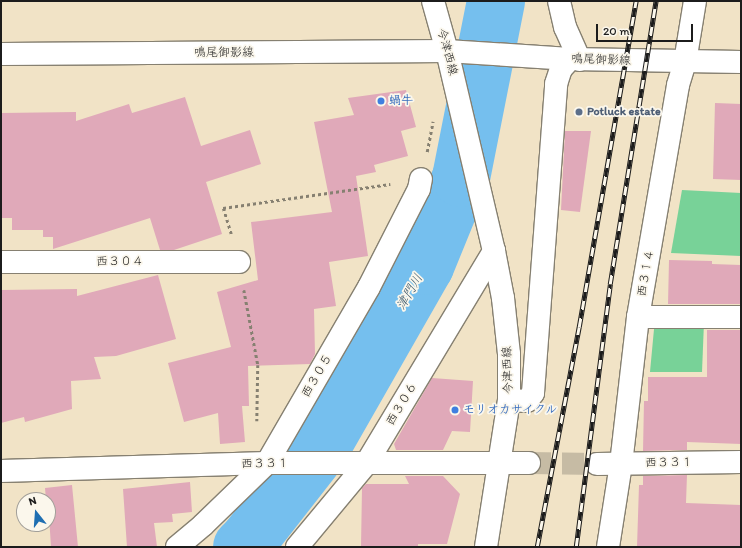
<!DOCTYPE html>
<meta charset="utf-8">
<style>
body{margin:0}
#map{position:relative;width:742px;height:548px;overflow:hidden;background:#f1e3c6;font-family:Itim,"Klee One",sans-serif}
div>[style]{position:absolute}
.green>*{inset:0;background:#78d298}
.river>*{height:58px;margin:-29px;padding:0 29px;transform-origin:29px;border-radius:29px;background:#75bfee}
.building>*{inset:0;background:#e0a9b9}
.minor-tunnel>*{height:22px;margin-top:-11px;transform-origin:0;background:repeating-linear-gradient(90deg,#c6bba4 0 22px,transparent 0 33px)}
.path>*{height:2.5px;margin-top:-1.25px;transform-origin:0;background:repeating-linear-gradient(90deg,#868071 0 3px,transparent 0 6px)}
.roads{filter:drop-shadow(1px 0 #868071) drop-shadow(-1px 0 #868071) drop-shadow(0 1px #868071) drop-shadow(0 -1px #868071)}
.minor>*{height:22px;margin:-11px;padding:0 11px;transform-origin:11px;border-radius:11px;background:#fff}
.rail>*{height:4.5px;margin-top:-2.25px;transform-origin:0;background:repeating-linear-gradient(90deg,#fbf7ec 0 9px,#1c1c1c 0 18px);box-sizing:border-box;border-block:1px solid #1c1c1c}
.dots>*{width:11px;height:11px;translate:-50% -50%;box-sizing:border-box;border:2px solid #fbf7ec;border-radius:50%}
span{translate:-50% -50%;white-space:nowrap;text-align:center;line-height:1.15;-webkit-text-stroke:3.5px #fbf7ec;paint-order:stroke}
.street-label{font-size:12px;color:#1c1c1c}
.shop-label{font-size:12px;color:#366cbe;font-weight:700}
.left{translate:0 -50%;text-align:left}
.service-label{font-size:12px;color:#4e5e75;font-weight:700}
.water-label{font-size:13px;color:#405d70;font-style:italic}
.frame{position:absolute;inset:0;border:2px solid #1c1c1c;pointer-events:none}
.north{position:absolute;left:16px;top:492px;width:40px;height:40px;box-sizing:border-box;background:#fbf7ec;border:1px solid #a29f99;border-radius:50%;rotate:343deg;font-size:11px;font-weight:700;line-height:16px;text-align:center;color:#1c1c1c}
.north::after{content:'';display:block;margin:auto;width:14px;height:18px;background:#1f6fb2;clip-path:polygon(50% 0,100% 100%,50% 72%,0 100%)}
.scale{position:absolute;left:596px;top:24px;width:97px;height:18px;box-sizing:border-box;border:2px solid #1c1c1c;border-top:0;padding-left:5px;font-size:12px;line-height:14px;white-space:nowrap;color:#1c1c1c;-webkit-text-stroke:3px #fbf7ec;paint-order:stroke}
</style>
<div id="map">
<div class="green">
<i style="clip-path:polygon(682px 190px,741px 193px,741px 256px,671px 253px)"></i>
<i style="clip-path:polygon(659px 321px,704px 322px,702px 372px,650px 372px,654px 329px)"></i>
</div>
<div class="river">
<i style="left:242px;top:547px;width:10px;rotate:-45deg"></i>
<i style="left:249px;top:540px;width:117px;rotate:-52deg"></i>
<i style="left:321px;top:448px;width:210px;rotate:-60.3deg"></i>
<i style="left:425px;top:266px;width:95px;rotate:-67.8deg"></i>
<i style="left:461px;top:178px;width:180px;rotate:-78.8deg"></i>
</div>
<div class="building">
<i style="clip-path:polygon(406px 90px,416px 127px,401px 131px,408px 156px,374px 165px,376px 172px,356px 176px,368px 256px,329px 262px,336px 306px,314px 309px,315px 354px,310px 364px,248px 366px,249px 406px,242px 406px,245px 442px,220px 444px,218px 413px,184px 422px,168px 363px,231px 347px,217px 292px,258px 280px,251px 222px,332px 212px,314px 122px,354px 115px,348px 98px)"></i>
<i style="clip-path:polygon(185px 97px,201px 146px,250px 130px,261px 164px,206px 182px,222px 234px,174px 250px,160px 250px,150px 218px,53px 249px,53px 237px,43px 237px,43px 230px,12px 230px,12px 218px,1px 218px,1px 113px,76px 112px,76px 121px,129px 104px,132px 113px)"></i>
<i style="clip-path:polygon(715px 103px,741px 104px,741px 180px,713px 179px)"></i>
<i style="clip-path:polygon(565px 131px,591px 131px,580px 212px,561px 210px)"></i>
<i style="clip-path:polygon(669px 260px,712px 261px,712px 264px,741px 265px,741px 304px,668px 304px)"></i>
<i style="clip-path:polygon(158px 275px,176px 339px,116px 356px,94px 357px,101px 379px,71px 381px,72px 409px,25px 422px,24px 417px,1px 423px,1px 290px,77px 289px,77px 296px)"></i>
<i style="clip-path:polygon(707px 330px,741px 330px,741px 444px,687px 442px,687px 450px,643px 451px,644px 401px,648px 401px,648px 377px,707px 377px)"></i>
<i style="clip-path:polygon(432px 378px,473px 381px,470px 432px,452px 431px,443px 450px,396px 450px,394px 444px)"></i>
<i style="clip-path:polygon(687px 475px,686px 503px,741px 505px,741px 547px,637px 547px,639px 485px,643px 485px,643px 476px)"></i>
<i style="clip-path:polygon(405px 476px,443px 476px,460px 494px,447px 544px,418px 544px,418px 547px,361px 547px,362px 488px,366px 484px,409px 484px)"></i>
<i style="clip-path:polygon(190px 482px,192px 512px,172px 514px,173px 522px,154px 523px,157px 547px,127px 547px,123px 489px)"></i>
<i style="clip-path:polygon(72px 485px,78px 547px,51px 547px,48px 500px,46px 500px,45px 488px)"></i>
</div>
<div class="minor-tunnel">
<i style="left:529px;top:463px;width:68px;rotate:0.8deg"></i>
</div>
<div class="path">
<i style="left:427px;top:152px;width:31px;rotate:-79deg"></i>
<i style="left:231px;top:234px;width:27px;rotate:-107deg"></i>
<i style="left:223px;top:208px;width:169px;rotate:-8.2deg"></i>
<i style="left:244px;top:290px;width:76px;rotate:79.4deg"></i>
<i style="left:258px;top:365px;width:56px;rotate:91deg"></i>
</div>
<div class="roads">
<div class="minor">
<i style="left:433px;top:1px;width:52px;rotate:74.4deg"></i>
<i style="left:447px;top:51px;width:205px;rotate:76.8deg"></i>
<i style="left:494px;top:251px;width:48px;rotate:79.2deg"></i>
<i style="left:503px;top:298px;width:56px;rotate:83.9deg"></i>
<i style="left:509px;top:354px;width:46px;rotate:90deg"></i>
<i style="left:509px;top:400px;width:149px;rotate:98.9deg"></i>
<i style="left:559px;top:1px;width:27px;rotate:77deg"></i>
<i style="left:565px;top:27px;width:36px;rotate:66deg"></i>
<i style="left:1px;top:54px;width:446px;rotate:-0.4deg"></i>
<i style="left:447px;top:51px;width:123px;rotate:3.7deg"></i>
<i style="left:570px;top:59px;width:171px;rotate:1deg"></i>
<i style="left:1px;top:262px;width:238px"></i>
<i style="left:638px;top:317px;width:103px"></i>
<i style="left:509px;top:400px;width:18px;rotate:3deg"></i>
<i style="left:527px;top:401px;width:10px;rotate:-53deg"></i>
<i style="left:533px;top:393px;width:310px;rotate:-85.7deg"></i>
<i style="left:556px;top:84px;width:16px;rotate:-72deg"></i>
<i style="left:561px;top:69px;width:13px;rotate:-48deg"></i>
<i style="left:597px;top:464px;width:144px;rotate:-0.8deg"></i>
<i style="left:1px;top:471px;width:266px;rotate:-1.7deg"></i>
<i style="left:267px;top:463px;width:262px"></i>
<i style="left:177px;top:547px;width:34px;rotate:-40deg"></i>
<i style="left:203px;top:525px;width:89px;rotate:-44.1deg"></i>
<i style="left:267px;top:463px;width:203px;rotate:-59.9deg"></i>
<i style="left:369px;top:287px;width:110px;rotate:-63deg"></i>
<i style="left:419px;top:189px;width:10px;rotate:-79deg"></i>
<i style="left:297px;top:547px;width:108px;rotate:-50.3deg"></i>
<i style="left:366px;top:464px;width:249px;rotate:-59deg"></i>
<i style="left:608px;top:547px;width:84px;rotate:-81.1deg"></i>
<i style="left:621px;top:464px;width:148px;rotate:-83.4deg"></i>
<i style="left:638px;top:317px;width:235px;rotate:-80.2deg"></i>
<i style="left:678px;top:85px;width:24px;rotate:-73deg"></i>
<i style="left:685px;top:62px;width:62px;rotate:-80.7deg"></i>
</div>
</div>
<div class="rail">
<i style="left:537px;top:547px;width:224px;rotate:-79.2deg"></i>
<i style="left:579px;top:327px;width:331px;rotate:-80.1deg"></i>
<i style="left:576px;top:547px;width:265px;rotate:-82.6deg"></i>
<i style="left:610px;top:284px;width:287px;rotate:-80.8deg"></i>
</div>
<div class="dots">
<i style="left:381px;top:101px;background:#3f7fe0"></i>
<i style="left:579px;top:112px;background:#5c6f8a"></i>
<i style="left:455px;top:410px;background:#3f7fe0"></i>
</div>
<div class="street-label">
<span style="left:447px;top:52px;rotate:75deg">今津西線</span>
<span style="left:224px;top:53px">鳴尾御影線</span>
<span style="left:601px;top:60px;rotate:2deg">鳴尾御影線</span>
<span style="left:120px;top:262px">西３０４</span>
<span style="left:646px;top:273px;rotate:-80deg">西３１４</span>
<span style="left:508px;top:370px;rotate:-92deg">今津西線</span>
<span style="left:317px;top:376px;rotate:-60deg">西３０５</span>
<span style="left:402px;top:404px;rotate:-59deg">西３０６</span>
<span style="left:669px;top:463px;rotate:-1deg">西３３１</span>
<span style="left:265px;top:464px;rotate:-1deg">西３３１</span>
</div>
<div class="shop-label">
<span class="left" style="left:389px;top:101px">蝸牛</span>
<span class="left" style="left:463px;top:410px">モリオカサイクル</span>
</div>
<div class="service-label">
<span class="left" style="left:587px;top:112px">Potluck estate</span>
</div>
<div class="water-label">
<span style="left:410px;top:292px;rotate:-60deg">津門川</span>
</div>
<div class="frame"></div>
<div class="north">N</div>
<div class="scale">20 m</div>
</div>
